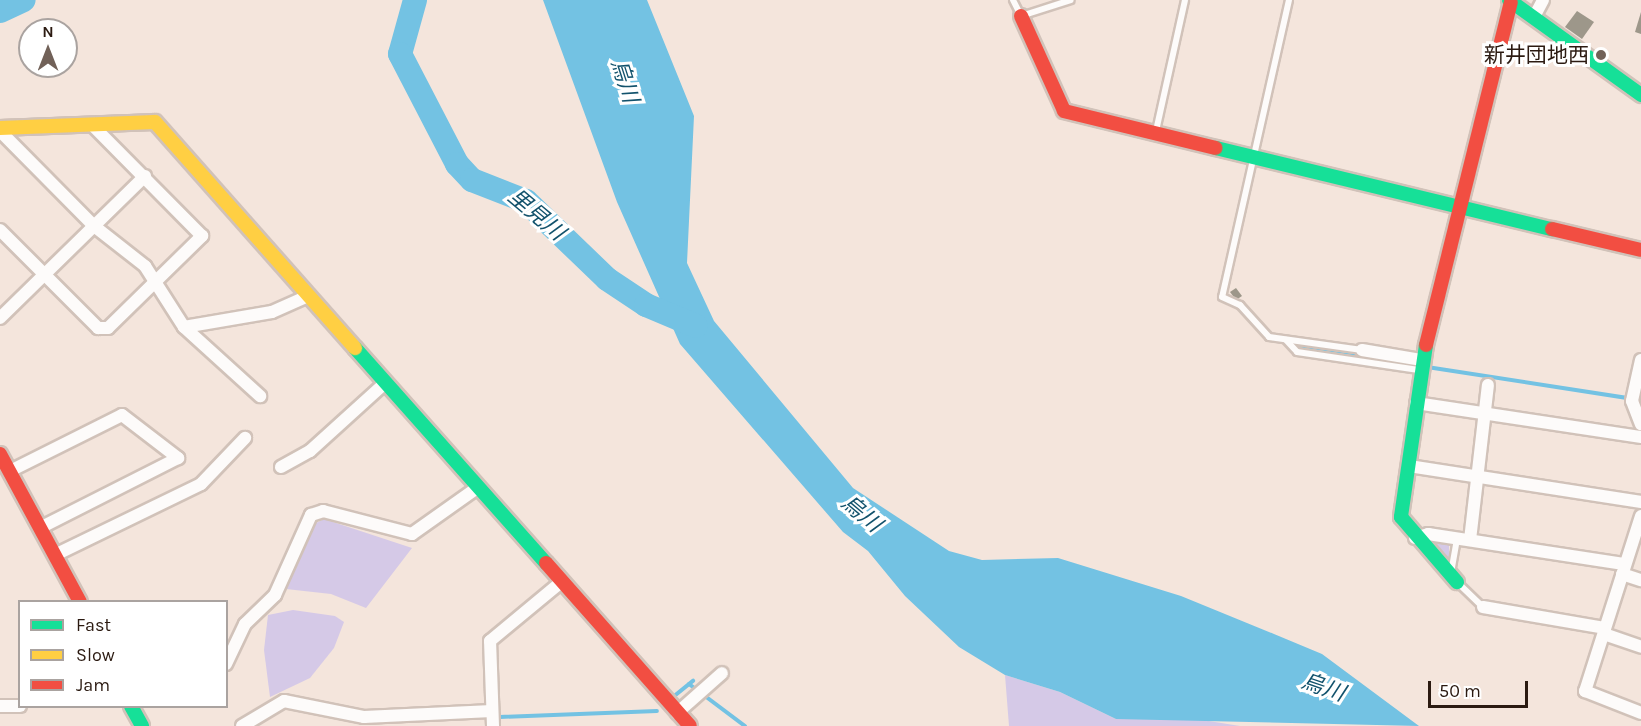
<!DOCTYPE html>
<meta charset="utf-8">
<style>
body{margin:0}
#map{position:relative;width:1641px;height:726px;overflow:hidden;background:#f4e5dc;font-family:Karla,"Noto Sans JP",sans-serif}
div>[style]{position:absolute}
.green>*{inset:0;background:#d5c9e7}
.water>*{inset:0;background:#73c2e3}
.stream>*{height:4px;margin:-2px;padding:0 2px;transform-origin:2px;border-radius:2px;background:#73c2e3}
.river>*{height:24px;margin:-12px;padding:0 12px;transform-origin:12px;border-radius:12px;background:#73c2e3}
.building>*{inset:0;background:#9d978a}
.roads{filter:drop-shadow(2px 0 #d1c2b9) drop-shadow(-2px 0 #d1c2b9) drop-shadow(0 2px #d1c2b9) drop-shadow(0 -2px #d1c2b9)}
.lane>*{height:6px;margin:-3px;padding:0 3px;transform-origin:3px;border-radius:3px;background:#fdfbfa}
.street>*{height:12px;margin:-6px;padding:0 6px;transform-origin:6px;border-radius:6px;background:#fdfbfa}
.fast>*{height:14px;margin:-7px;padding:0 7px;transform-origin:7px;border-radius:7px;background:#16e098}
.slow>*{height:14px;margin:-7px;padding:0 7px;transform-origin:7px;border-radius:7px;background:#ffcf43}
.jam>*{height:14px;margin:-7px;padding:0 7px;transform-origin:7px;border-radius:7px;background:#f24e42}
.dots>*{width:16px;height:16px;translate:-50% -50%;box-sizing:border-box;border:3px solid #fff;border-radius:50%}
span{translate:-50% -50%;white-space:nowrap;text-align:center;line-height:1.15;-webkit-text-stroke:6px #fff;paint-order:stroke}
.poi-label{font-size:21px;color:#2b1a11}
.right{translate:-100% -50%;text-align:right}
.water-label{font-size:22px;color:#12526c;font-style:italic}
.legend{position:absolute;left:18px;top:600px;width:210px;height:108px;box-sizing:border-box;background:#fff;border:2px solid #aaa3a0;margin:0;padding:8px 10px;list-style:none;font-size:18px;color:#2b1a11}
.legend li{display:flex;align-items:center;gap:12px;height:30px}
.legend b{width:30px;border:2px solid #aaa3a0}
.north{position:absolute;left:18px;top:18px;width:60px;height:60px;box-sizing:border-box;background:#fff;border:2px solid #aaa3a0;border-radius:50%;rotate:0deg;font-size:16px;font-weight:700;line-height:24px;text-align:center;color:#2b1a11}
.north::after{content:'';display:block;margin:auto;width:21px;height:27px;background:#716158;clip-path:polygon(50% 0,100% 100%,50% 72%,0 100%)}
.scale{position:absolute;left:1428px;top:681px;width:100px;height:27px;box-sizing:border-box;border:3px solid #2b1a11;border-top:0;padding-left:8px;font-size:18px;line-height:21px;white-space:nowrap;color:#2b1a11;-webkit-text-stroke:4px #fff;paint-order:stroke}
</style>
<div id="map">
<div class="green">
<i style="clip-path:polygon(324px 519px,412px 548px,366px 608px,331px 594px,286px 589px,316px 523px)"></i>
<i style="clip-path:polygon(1430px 539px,1449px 542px,1449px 562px)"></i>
<i style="clip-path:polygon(293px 610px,335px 616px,344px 622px,334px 648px,310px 678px,270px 697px,264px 650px,268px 615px)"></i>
<i style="clip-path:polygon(1005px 675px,1060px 692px,1116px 719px,1190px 718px,1240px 726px,1009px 726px)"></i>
</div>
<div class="water">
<i style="clip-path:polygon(543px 0,647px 0,694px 116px,687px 263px,714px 321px,853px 488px,949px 551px,982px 560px,1058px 558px,1181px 596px,1274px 634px,1322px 654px,1419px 726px,1116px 719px,1060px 692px,1005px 675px,959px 647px,905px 596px,868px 551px,843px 532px,680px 344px,617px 202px)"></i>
</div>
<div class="stream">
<i style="left:1294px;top:346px;width:121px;rotate:9deg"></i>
<i style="left:1427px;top:367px;width:217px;rotate:8.8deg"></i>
<i style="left:689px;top:684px;width:70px;rotate:36.9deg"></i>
<i style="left:673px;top:697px;width:26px;rotate:-39deg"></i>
<i style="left:500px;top:717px;width:157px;rotate:-2.2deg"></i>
</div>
<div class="river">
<i style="left:415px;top:0;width:56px;rotate:105.5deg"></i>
<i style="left:400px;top:54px;width:124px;rotate:62.6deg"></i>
<i style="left:457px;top:164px;width:22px;rotate:47deg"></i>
<i style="left:472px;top:180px;width:58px;rotate:21.3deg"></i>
<i style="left:526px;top:201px;width:112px;rotate:43.9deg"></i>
<i style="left:607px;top:279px;width:47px;rotate:33.7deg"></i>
<i style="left:646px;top:305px;width:54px;rotate:22.8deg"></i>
<i style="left:0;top:11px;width:26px;rotate:-25deg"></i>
</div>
<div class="building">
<i style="clip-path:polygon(1577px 11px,1594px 22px,1582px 39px,1565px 27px)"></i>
<i style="clip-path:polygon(1641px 12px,1641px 34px,1635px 32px)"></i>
<i style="clip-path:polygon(1236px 288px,1242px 296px,1236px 300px,1230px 292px)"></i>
</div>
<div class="roads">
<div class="lane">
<i style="left:1013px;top:0;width:18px;rotate:63deg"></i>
<i style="left:1021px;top:16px;width:52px;rotate:-17.7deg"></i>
<i style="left:1289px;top:0;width:304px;rotate:102.7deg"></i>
<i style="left:1222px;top:297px;width:20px;rotate:24deg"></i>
<i style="left:1240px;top:305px;width:43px;rotate:47.8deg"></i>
<i style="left:1269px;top:337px;width:94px;rotate:8deg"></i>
<i style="left:1156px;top:131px;width:134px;rotate:-77.5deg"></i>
<i style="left:1286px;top:340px;width:16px;rotate:47deg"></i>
<i style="left:1297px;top:352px;width:123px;rotate:8.4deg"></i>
<i style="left:1451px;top:573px;width:35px;rotate:-80deg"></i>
<i style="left:1457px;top:582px;width:36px;rotate:44deg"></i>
</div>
<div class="street">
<i style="left:1534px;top:17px;width:19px;rotate:-62deg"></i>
<i style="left:0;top:131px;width:134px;rotate:45.3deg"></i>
<i style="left:94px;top:226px;width:65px;rotate:38.1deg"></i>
<i style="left:145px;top:266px;width:72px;rotate:57.4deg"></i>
<i style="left:184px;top:327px;width:103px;rotate:42.2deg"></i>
<i style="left:0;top:230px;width:139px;rotate:45deg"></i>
<i style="left:98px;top:328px;width:10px"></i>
<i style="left:108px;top:328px;width:132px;rotate:-44.4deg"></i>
<i style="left:202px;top:236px;width:156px;rotate:-134.7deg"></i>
<i style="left:0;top:318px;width:203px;rotate:-44.4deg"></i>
<i style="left:184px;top:327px;width:89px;rotate:-9.7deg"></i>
<i style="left:272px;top:312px;width:37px;rotate:-24deg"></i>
<i style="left:1362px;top:350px;width:61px;rotate:9.5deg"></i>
<i style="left:1641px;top:360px;width:42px;rotate:102.4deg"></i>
<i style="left:1632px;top:401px;width:25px;rotate:69deg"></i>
<i style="left:1416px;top:403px;width:228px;rotate:8.6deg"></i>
<i style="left:1409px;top:466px;width:235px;rotate:8.8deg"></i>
<i style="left:281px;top:467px;width:33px;rotate:-29deg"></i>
<i style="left:310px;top:451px;width:100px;rotate:-42.2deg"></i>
<i style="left:10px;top:471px;width:125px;rotate:-26.6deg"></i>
<i style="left:122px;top:415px;width:71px;rotate:37.5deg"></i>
<i style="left:178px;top:458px;width:153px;rotate:153.1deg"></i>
<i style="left:1641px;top:516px;width:184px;rotate:107.7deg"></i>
<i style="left:1585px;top:691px;width:60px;rotate:21.4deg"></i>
<i style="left:1415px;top:538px;width:14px;rotate:-17deg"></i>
<i style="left:1428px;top:534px;width:198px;rotate:8.7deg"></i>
<i style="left:1470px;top:540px;width:156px;rotate:-83.4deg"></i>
<i style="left:57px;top:554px;width:160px;rotate:-25.9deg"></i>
<i style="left:201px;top:484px;width:64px;rotate:-46.3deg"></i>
<i style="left:1622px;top:574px;width:20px;rotate:18deg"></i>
<i style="left:1483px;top:607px;width:123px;rotate:9.8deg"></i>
<i style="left:1604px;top:634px;width:39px;rotate:19deg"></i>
<i style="left:226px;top:664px;width:44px;rotate:-64.6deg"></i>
<i style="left:245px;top:624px;width:42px;rotate:-44deg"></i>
<i style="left:275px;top:595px;width:88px;rotate:-65.8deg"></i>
<i style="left:311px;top:515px;width:13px;rotate:-18deg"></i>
<i style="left:323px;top:511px;width:92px;rotate:14.5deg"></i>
<i style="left:412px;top:534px;width:80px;rotate:-35.3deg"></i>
<i style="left:0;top:706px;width:20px"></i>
<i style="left:677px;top:713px;width:60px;rotate:-41.6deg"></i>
<i style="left:242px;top:726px;width:49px;rotate:-30.8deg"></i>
<i style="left:284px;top:701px;width:82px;rotate:11.3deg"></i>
<i style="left:364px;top:717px;width:128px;rotate:-2.7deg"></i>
<i style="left:493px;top:726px;width:85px;rotate:-92deg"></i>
<i style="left:490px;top:641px;width:91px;rotate:-39.6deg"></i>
</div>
<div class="fast">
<i style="left:1509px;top:0;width:163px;rotate:35.7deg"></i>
<i style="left:1216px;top:148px;width:346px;rotate:13.6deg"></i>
<i style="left:1426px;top:345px;width:174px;rotate:98.3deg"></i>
<i style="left:1401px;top:517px;width:86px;rotate:49.3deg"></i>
<i style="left:355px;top:348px;width:288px;rotate:48.4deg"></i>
<i style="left:131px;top:706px;width:23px;rotate:61deg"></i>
</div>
<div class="slow">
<i style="left:0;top:128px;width:155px;rotate:-2.2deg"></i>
<i style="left:155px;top:122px;width:302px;rotate:48.5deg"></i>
</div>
<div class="jam">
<i style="left:1021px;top:16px;width:104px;rotate:65.6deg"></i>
<i style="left:1064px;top:111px;width:156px;rotate:13.7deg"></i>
<i style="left:1552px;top:229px;width:91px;rotate:13.3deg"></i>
<i style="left:1426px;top:345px;width:353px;rotate:-76.1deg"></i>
<i style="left:0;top:454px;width:168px;rotate:61.6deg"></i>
<i style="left:546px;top:563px;width:217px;rotate:48.5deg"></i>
</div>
</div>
<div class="dots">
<i style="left:1601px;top:55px;background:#716158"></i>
</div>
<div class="poi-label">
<span class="right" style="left:1589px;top:55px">新井団地西</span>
</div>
<div class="water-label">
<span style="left:624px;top:81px;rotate:72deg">烏川</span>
<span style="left:536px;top:215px;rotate:40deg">里見川</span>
<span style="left:861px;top:514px;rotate:40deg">烏川</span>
<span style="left:1323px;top:688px;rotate:19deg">烏川</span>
</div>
<ul class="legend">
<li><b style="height:8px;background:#16e098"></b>Fast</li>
<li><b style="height:8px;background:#ffcf43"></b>Slow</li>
<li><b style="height:8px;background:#f24e42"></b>Jam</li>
</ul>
<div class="north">N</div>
<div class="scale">50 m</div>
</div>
